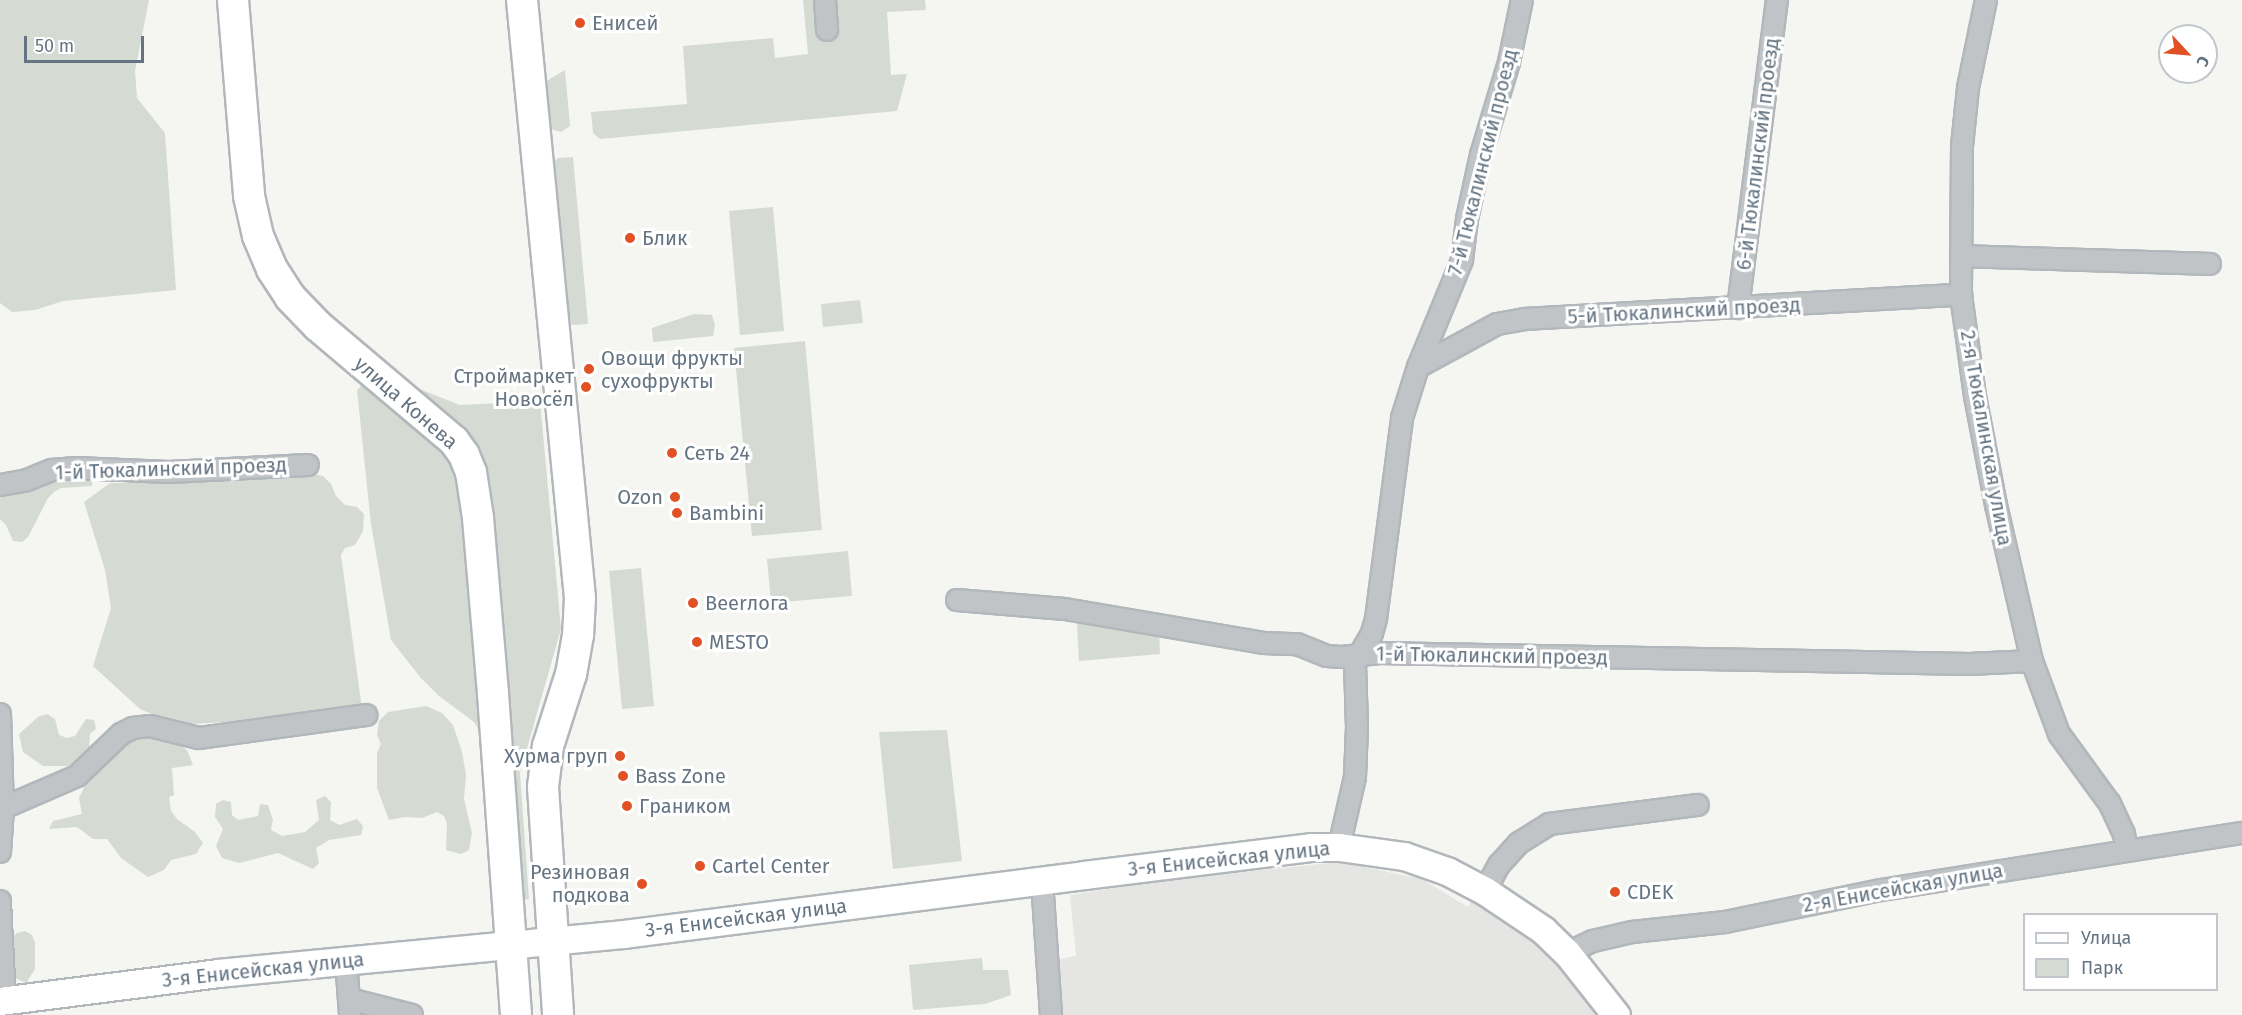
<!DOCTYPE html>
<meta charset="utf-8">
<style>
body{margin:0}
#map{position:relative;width:2242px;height:1015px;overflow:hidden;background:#f5f5f1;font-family:"Fira Sans",sans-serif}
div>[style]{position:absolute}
.built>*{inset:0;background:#e5e6e4}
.green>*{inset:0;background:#d5dbd2}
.roads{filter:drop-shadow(2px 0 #b2b7bc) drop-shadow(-2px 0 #b2b7bc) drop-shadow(0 2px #b2b7bc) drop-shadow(0 -2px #b2b7bc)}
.street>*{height:20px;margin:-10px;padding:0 10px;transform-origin:10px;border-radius:10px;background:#c0c4c7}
.secondary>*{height:27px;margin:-13.5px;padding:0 13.5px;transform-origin:13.5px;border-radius:13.5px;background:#fff}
.primary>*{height:30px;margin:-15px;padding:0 15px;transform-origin:15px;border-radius:15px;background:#fff}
.dots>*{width:16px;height:16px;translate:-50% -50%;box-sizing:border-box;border:3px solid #fff;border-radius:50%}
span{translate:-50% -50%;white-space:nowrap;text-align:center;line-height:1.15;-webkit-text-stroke:6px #fff;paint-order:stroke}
.poi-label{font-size:20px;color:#647482}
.left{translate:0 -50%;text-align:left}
.right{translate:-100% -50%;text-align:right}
.street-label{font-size:20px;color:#647482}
.legend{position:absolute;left:2023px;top:913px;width:195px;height:78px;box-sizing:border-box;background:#fff;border:2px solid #c1c7cd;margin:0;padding:8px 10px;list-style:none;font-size:18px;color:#647482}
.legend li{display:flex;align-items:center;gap:12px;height:30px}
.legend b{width:30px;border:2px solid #c1c7cd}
.north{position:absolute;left:2158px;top:24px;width:60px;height:60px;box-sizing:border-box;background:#fff;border:2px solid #c1c7cd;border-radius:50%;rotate:116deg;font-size:16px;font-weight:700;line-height:24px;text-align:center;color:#647482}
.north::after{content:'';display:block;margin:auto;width:21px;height:27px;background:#e15124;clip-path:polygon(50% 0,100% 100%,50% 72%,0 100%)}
.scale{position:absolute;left:24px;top:36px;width:120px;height:27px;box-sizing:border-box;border:3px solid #647482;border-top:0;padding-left:8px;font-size:18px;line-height:21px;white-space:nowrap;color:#647482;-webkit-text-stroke:4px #fff;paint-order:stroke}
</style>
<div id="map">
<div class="built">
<i style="clip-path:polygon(1339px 862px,1422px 879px,1468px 907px,1472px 900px,1548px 947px,1603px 1015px,1060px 1015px,1054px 960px,1076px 956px,1070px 895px,1159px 881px)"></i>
</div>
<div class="green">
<i style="clip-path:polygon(0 0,149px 0,135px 71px,137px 98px,165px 133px,176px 290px,63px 301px,35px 310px,12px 312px,0 303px)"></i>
<i style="clip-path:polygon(803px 0,925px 0,926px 10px,887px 12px,891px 75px,907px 74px,897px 111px,600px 139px,593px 133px,591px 112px,687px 104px,683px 46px,773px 38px,775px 58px,808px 54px)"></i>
<i style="clip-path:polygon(565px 70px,570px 126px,561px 132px,547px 128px,543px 83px)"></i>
<i style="clip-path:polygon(573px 157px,588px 324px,572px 325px,561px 290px,550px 165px,558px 158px)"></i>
<i style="clip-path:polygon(773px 207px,784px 331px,740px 335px,729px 211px)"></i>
<i style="clip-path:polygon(860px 300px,863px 323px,823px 327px,821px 304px)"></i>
<i style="clip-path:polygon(694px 314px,712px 315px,715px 325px,713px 336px,653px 342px,652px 328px)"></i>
<i style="clip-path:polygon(805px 341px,822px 530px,752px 536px,734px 348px)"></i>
<i style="clip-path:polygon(402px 378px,417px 388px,460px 405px,540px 401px,561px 629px,520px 773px,529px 899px,521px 900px,481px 448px,473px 438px)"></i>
<i style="clip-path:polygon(365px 382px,433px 439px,450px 460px,458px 477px,481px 733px,474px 722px,439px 696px,420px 677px,391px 640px,371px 524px,357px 390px)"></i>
<i style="clip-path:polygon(294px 470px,323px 476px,331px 484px,336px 496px,345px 505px,357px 507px,364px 514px,363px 531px,355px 545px,345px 548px,341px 555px,362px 709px,343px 710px,331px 707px,317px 716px,177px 725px,140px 709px,93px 666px,111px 608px,105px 570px,84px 502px,110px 483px,155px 483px,201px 474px,239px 479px,259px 471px)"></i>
<i style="clip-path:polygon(58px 476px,92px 477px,92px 486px,61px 488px,54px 492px,48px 498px,28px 537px,22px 542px,13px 541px,6px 525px,0 519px,0 497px)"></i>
<i style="clip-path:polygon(848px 551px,852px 596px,771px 603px,767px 559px)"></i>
<i style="clip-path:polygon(641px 568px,654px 706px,622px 709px,609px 571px)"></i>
<i style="clip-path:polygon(1077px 623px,1159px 632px,1160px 654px,1079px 661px)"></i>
<i style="clip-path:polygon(426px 706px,442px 713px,453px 725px,462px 752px,466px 775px,464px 799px,472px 833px,469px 850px,461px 854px,446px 850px,447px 824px,444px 816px,437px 812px,422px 818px,405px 817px,389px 820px,377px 788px,377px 753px,381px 744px,377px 735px,379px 721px,388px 712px)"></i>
<i style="clip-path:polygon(47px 714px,55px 719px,59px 735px,67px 738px,75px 736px,86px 719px,94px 720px,96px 729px,90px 734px,89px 750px,68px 766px,43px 766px,23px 752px,19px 734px,38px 717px)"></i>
<i style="clip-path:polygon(947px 730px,962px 861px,893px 869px,879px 732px)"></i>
<i style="clip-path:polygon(137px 736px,173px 740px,187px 750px,193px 765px,172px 768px,174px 795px,169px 797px,171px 811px,177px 819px,195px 832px,203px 843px,196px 854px,171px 860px,164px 870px,148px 877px,121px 858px,107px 839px,93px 839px,77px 827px,49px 829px,53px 821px,82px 814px,79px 798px,92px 771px,107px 762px,114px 750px)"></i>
<i style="clip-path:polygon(325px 796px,331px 802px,330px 820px,339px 825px,357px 819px,363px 826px,361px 835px,329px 840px,316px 848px,319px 863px,313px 869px,278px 853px,239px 863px,222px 858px,216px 846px,223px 829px,215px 817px,216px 804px,223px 800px,231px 802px,232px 815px,238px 820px,258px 816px,260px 804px,268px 805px,273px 820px,271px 830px,282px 836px,305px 832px,319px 820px,316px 800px)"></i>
<i style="clip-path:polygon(25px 931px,32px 935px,35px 943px,35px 969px,26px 983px,11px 976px,10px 940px,17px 933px)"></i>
<i style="clip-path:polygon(982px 958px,983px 970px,1008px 970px,1011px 995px,985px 1004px,913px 1010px,909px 965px)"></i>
</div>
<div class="roads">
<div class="street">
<i style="left:825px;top:0;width:30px;rotate:86deg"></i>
<i style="left:1986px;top:0;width:90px;rotate:101.6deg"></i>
<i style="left:1968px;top:88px;width:58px;rotate:95.9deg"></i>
<i style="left:1962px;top:146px;width:149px;rotate:90.4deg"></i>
<i style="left:1961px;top:295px;width:102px;rotate:82.1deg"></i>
<i style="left:1975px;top:396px;width:111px;rotate:79.1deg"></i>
<i style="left:1996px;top:505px;width:160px;rotate:77deg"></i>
<i style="left:2032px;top:661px;width:78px;rotate:69.7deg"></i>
<i style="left:2059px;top:734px;width:87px;rotate:53.9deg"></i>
<i style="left:2110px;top:804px;width:33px;rotate:65deg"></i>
<i style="left:2124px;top:834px;width:17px;rotate:80deg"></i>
<i style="left:1961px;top:256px;width:249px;rotate:1.8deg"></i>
<i style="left:1738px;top:308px;width:310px;rotate:-82.8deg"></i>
<i style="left:1418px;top:367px;width:90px;rotate:-28.6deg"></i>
<i style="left:1497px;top:324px;width:28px;rotate:-10deg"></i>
<i style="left:1525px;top:319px;width:437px;rotate:-3.2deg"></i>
<i style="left:0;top:485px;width:27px;rotate:-10deg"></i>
<i style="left:27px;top:480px;width:27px;rotate:-22deg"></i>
<i style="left:52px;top:470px;width:24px;rotate:-5deg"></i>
<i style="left:76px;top:468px;width:93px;rotate:2.5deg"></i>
<i style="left:169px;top:472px;width:139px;rotate:-2.9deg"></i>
<i style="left:957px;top:600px;width:108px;rotate:4.8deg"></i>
<i style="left:1065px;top:609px;width:201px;rotate:9.7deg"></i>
<i style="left:1263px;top:643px;width:34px;rotate:2deg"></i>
<i style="left:1297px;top:644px;width:32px;rotate:22deg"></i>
<i style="left:1327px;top:656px;width:15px;rotate:4deg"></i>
<i style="left:1342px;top:657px;width:36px;rotate:-6deg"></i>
<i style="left:1378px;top:653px;width:591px;rotate:1.07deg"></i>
<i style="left:1969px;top:664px;width:63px;rotate:-2.7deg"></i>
<i style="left:0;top:714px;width:94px;rotate:88.2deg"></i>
<i style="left:3px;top:808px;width:44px;rotate:93.9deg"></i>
<i style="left:3px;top:808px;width:81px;rotate:-23.4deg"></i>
<i style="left:77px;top:776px;width:61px;rotate:-43.7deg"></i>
<i style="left:121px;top:734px;width:13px;rotate:-27deg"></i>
<i style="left:133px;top:728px;width:17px;rotate:-7deg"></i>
<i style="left:150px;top:726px;width:50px;rotate:13.8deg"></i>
<i style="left:199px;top:738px;width:169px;rotate:-7.8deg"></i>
<i style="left:1339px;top:847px;width:72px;rotate:-77.1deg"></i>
<i style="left:1355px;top:777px;width:50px;rotate:-87.7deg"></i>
<i style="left:1357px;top:727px;width:64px;rotate:-91.8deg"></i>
<i style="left:1355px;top:663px;width:34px;rotate:-60deg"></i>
<i style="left:1372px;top:633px;width:15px;rotate:-74deg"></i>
<i style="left:1376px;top:619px;width:203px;rotate:-82.6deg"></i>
<i style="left:1402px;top:418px;width:53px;rotate:-72.6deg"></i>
<i style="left:1418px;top:367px;width:116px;rotate:-67.6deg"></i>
<i style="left:1462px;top:260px;width:41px;rotate:-83deg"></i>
<i style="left:1467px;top:219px;width:66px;rotate:-77.7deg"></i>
<i style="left:1481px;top:155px;width:97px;rotate:-73.2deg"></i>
<i style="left:1509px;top:62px;width:63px;rotate:-78.2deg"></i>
<i style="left:1042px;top:880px;width:135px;rotate:86.2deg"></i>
<i style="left:1485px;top:891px;width:30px;rotate:-62deg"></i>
<i style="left:1499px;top:865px;width:30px;rotate:-48deg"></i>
<i style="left:1519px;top:843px;width:36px;rotate:-32deg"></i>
<i style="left:1549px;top:824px;width:150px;rotate:-7.3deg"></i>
<i style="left:0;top:901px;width:100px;rotate:87.1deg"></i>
<i style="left:1567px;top:953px;width:29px;rotate:-25deg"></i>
<i style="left:1593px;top:941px;width:40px;rotate:-13deg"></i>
<i style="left:1632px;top:932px;width:94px;rotate:-6.1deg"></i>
<i style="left:1725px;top:922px;width:159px;rotate:-11.6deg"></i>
<i style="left:1881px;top:890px;width:365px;rotate:-9deg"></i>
<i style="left:346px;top:960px;width:55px;rotate:85.8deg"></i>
<i style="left:349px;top:999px;width:65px;rotate:14.3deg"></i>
</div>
<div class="secondary">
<i style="left:0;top:1001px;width:220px;rotate:-7.3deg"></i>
<i style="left:218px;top:973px;width:408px;rotate:-5.5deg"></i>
<i style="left:624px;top:934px;width:464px;rotate:-7.3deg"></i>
<i style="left:1084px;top:875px;width:230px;rotate:-7deg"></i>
<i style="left:1312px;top:847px;width:27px"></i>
<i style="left:1339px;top:847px;width:66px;rotate:7.9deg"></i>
<i style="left:1404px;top:856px;width:46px;rotate:19.2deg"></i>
<i style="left:1447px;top:871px;width:43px;rotate:27.8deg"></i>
<i style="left:1485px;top:891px;width:70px;rotate:33.9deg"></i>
<i style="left:1543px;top:930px;width:33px;rotate:44deg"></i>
<i style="left:1567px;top:953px;width:79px;rotate:51.7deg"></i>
</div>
<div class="primary">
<i style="left:233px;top:0;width:197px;rotate:85.3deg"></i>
<i style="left:249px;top:196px;width:41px;rotate:77.3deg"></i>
<i style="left:258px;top:236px;width:36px;rotate:67deg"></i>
<i style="left:272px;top:269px;width:33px;rotate:57deg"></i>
<i style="left:290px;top:297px;width:40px;rotate:46deg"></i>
<i style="left:318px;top:326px;width:178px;rotate:40.2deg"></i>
<i style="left:454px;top:441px;width:17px;rotate:54deg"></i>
<i style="left:464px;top:455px;width:18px;rotate:68deg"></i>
<i style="left:471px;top:472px;width:47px;rotate:81.3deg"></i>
<i style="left:478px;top:518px;width:177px;rotate:85.1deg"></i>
<i style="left:493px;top:694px;width:322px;rotate:85.9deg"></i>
<i style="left:522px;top:0;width:601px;rotate:84.46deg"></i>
<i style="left:580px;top:598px;width:37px;rotate:93deg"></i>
<i style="left:578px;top:635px;width:40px;rotate:100deg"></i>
<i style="left:571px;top:674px;width:76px;rotate:107.7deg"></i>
<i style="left:548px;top:746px;width:41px;rotate:97deg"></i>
<i style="left:543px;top:787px;width:228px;rotate:86.2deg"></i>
</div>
</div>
<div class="dots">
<i style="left:580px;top:23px;background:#e15124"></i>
<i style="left:630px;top:238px;background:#e15124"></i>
<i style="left:589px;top:369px;background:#e15124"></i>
<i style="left:586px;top:387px;background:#e15124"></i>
<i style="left:672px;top:453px;background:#e15124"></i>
<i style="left:675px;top:497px;background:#e15124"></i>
<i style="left:677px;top:513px;background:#e15124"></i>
<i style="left:693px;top:603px;background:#e15124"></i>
<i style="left:697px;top:642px;background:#e15124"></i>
<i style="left:620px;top:756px;background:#e15124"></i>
<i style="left:623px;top:776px;background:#e15124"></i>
<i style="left:627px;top:806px;background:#e15124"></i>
<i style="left:700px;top:866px;background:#e15124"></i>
<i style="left:642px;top:884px;background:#e15124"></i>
<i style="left:1615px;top:892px;background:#e15124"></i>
</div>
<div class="poi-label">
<span class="left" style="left:592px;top:23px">Енисей</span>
<span class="left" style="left:642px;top:238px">Блик</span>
<span class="left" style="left:601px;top:370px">Овощи фрукты<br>сухофрукты</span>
<span class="right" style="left:574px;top:388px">Строймаркет<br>Новосёл</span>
<span class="left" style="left:684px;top:453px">Сеть 24</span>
<span class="right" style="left:663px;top:497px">Ozon</span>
<span class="left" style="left:689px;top:513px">Bambini</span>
<span class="left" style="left:705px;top:603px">Beerлога</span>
<span class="left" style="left:709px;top:642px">MESTO</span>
<span class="right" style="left:608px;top:756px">Хурма груп</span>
<span class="left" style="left:635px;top:776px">Bass Zone</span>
<span class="left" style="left:639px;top:806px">Граником</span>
<span class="left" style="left:712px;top:866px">Cartel Center</span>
<span class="right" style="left:630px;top:884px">Резиновая<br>подкова</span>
<span class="left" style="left:1627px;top:892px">CDEK</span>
</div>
<div class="street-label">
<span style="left:1758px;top:154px;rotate:-83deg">6-й Тюкалинский проезд</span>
<span style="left:1483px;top:162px;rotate:-76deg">7-й Тюкалинский проезд</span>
<span style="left:1684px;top:311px;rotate:-3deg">5-й Тюкалинский проезд</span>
<span style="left:406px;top:403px;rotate:41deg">улица Конева</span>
<span style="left:1986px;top:438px;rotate:80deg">2-я Тюкалинская улица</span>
<span style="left:171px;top:469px;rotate:-2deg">1-й Тюкалинский проезд</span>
<span style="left:1492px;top:656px;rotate:1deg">1-й Тюкалинский проезд</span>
<span style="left:1229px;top:859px;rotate:-6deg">3-я Енисейская улица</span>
<span style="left:1903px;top:888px;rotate:-10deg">2-я Енисейская улица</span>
<span style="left:746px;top:918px;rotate:-7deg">3-я Енисейская улица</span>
<span style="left:263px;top:970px;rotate:-6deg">3-я Енисейская улица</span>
</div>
<ul class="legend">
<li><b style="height:8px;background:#fff"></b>Улица</li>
<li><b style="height:16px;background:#d5dbd2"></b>Парк</li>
</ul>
<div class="north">С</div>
<div class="scale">50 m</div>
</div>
